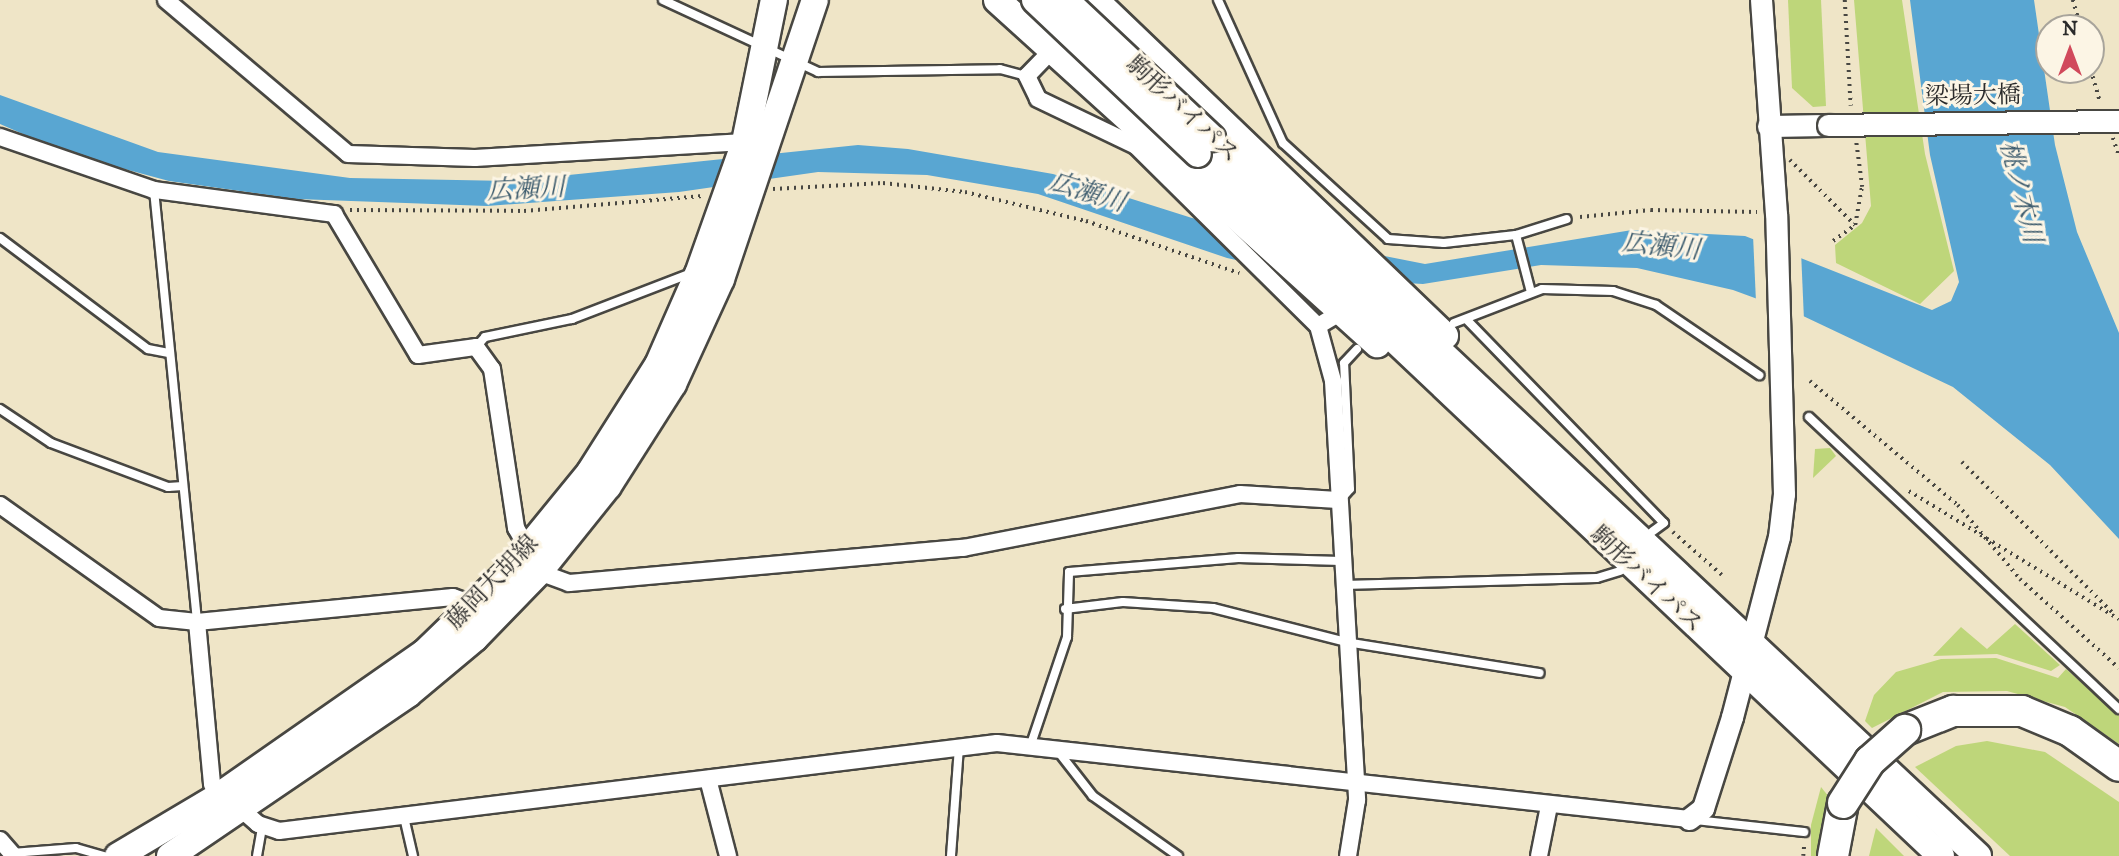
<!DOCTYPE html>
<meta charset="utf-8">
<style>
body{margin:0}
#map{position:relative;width:2119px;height:856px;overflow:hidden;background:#efe5c7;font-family:"IM FELL DW Pica","Noto Serif JP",serif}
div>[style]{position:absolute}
.green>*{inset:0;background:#bed67a}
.water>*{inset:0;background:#59a6d2}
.pier>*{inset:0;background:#efe5c7}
.path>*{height:3.5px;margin-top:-1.75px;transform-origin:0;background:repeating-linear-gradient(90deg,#484742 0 2px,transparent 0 7px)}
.roads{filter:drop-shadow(2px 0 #484742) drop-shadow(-2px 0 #484742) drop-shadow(0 2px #484742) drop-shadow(0 -2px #484742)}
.service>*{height:8px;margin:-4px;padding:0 4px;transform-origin:4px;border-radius:4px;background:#fff}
.minor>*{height:16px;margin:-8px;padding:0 8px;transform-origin:8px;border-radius:8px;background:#fff}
.tertiary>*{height:21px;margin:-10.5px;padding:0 10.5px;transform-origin:10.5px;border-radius:10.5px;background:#fff}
.primary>*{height:26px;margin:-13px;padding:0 13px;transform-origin:13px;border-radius:13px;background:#fff}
.motorway>*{height:30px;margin:-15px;padding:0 15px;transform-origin:15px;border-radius:15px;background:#fff}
.bridges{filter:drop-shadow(2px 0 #484742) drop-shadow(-2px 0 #484742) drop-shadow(0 2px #484742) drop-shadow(0 -2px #484742)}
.tertiary-bridge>*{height:21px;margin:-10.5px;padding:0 10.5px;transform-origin:10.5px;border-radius:10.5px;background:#fff}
.primary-bridge>*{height:26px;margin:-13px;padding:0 13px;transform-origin:13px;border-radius:13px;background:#fff}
.motorway-bridge>*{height:30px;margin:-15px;padding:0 15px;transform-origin:15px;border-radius:15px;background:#fff}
span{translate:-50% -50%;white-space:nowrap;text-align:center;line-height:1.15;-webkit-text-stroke:6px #fcf5e5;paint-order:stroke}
.street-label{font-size:24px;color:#2b2b2b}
.water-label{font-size:26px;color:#3d5c6e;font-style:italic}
.north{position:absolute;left:2035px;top:14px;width:70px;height:70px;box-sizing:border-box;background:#fcf5e5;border:2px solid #a8a49b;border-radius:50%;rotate:0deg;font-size:19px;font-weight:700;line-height:28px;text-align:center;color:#2b2b2b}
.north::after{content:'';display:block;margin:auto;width:24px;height:32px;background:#d1495b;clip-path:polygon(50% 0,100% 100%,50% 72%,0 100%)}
</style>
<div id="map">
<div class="green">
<i style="clip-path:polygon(1788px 0,1821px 0,1826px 106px,1813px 107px,1792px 88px)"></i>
<i style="clip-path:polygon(1854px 0,1902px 0,1925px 154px,1954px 271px,1920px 304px,1836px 263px,1835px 245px,1862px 223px,1871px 206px)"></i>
<i style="clip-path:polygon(1830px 448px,1836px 456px,1813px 478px,1815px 449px)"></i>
<i style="clip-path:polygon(2015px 624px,2060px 665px,2051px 671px,1997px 654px,1933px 656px,1961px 627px,1987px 649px)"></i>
<i style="clip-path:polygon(1996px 658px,2058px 678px,2066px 669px,2119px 716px,2119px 744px,2065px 707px,2007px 691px,1943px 692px,1872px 728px,1865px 721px,1874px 695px,1896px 672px,1941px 659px)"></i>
<i style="clip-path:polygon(1987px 741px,2045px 752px,2119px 802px,2119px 856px,2010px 856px,1915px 767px,1956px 746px)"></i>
<i style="clip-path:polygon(1821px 787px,1829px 797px,1821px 856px,1811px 856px,1811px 825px)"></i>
<i style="clip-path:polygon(1876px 828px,1904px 856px,1869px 856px)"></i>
</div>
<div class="water">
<i style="clip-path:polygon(1910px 0,2034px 0,2055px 145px,2077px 232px,2119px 333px,2119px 539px,2050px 465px,1953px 387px,1801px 315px,1733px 290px,1637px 268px,1541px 265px,1423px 284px,1320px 278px,1227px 258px,1038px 194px,927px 175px,818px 172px,679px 192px,487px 206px,297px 199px,169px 181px,69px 154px,0 124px,0 95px,158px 152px,350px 178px,511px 181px,858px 145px,908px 149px,1053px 174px,1192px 218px,1425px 264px,1632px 230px,1745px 236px,1932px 310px,1951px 301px,1959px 282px,1930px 155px)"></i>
</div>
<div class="pier">
<i style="clip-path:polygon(1753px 235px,1801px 251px,1804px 320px,1756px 302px)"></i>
</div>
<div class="path">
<i style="left:1845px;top:0;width:106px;rotate:86.8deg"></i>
<i style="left:2073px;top:0;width:29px;rotate:74deg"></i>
<i style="left:2091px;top:70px;width:33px;rotate:74deg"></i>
<i style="left:2113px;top:138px;width:18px;rotate:71deg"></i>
<i style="left:1790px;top:160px;width:92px;rotate:45deg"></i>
<i style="left:773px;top:189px;width:110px;rotate:-3.1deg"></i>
<i style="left:883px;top:183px;width:82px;rotate:6.3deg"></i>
<i style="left:965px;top:192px;width:124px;rotate:13.5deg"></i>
<i style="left:1086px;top:221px;width:162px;rotate:18.8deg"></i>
<i style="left:350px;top:210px;width:174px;rotate:0.3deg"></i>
<i style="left:524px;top:211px;width:179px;rotate:-4.8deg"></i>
<i style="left:1580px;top:217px;width:71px;rotate:-5.6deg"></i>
<i style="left:1651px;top:210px;width:106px;rotate:1.1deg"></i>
<i style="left:1833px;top:241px;width:27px;rotate:-36deg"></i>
<i style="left:1855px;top:225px;width:39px;rotate:-80deg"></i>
<i style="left:1862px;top:187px;width:45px;rotate:-97.6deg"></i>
<i style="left:1810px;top:381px;width:193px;rotate:40deg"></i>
<i style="left:1958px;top:505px;width:97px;rotate:50deg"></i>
<i style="left:2020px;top:579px;width:133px;rotate:42deg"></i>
<i style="left:1962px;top:462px;width:212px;rotate:45deg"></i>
<i style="left:1909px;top:491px;width:246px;rotate:31.4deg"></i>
<i style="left:1673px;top:532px;width:65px;rotate:41.3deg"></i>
<i style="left:1803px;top:856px;width:11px;rotate:-85deg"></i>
</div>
<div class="roads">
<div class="service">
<i style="left:663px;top:0;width:171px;rotate:24.9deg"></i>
<i style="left:818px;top:72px;width:182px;rotate:-0.9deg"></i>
<i style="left:1000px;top:69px;width:28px;rotate:15deg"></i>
<i style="left:1218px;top:0;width:157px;rotate:65.6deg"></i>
<i style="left:1283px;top:143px;width:142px;rotate:42.4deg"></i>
<i style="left:1388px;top:239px;width:56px;rotate:4.1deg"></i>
<i style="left:1444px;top:243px;width:72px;rotate:-6.3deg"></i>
<i style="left:1516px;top:235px;width:53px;rotate:-17.4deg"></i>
<i style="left:154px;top:190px;width:434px;rotate:84.3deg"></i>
<i style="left:1516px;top:235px;width:59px;rotate:75.3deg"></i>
<i style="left:0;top:238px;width:185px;rotate:36.9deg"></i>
<i style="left:148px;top:349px;width:21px;rotate:11deg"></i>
<i style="left:1468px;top:321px;width:281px;rotate:45.9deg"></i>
<i style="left:1664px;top:523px;width:14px;rotate:144deg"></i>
<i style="left:1454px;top:323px;width:94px;rotate:-21.1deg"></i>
<i style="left:1542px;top:289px;width:71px;rotate:1.6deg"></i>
<i style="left:1613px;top:291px;width:45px;rotate:18deg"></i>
<i style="left:1656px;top:305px;width:125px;rotate:34.2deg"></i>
<i style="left:476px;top:347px;width:13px;rotate:-48deg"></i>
<i style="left:485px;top:337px;width:89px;rotate:-11.7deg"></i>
<i style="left:572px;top:319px;width:128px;rotate:-21.1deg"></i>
<i style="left:0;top:409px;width:61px;rotate:33.7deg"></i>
<i style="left:51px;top:443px;width:125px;rotate:20.6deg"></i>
<i style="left:168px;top:487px;width:15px;rotate:-4deg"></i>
<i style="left:1809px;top:417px;width:426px;rotate:43.3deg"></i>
<i style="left:1341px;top:499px;width:13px;rotate:-48deg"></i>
<i style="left:1350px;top:489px;width:126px;rotate:-92.7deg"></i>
<i style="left:1344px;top:363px;width:19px;rotate:-47deg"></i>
<i style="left:1344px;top:585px;width:253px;rotate:-1.6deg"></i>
<i style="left:1597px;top:578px;width:24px;rotate:-17deg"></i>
<i style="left:1065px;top:609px;width:58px;rotate:-6.9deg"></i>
<i style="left:1123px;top:602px;width:90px;rotate:3.8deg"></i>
<i style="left:1213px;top:608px;width:137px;rotate:14.3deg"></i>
<i style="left:1346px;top:642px;width:196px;rotate:9.1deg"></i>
<i style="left:1031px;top:744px;width:113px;rotate:-71.4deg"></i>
<i style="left:1067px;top:637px;width:65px;rotate:-88.2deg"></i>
<i style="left:1069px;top:572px;width:170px;rotate:-4.7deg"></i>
<i style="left:1238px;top:558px;width:103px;rotate:1.7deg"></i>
<i style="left:1057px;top:750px;width:58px;rotate:52deg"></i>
<i style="left:1093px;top:796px;width:104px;rotate:35.2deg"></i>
<i style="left:404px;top:817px;width:40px;rotate:77deg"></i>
<i style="left:1695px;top:820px;width:110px;rotate:6.3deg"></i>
<i style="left:12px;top:853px;width:64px;rotate:-4.5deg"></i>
<i style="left:76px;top:848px;width:29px;rotate:16deg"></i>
<i style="left:257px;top:856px;width:29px;rotate:-80deg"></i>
<i style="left:951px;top:856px;width:109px;rotate:-85.8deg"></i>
</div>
<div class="minor">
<i style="left:166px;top:0;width:238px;rotate:40.2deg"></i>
<i style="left:348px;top:154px;width:127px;rotate:1.8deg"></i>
<i style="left:475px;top:158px;width:270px;rotate:-3.4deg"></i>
<i style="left:1057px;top:45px;width:43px;rotate:134.1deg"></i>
<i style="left:1027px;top:76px;width:25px;rotate:64deg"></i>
<i style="left:1038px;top:99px;width:109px;rotate:25.6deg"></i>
<i style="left:1136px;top:146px;width:256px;rotate:44.7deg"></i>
<i style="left:1318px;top:326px;width:26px;rotate:-31deg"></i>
<i style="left:0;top:137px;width:163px;rotate:19deg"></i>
<i style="left:154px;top:190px;width:182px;rotate:7.6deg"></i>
<i style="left:334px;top:214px;width:164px;rotate:59.2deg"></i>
<i style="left:418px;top:355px;width:59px;rotate:-7.9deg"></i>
<i style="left:476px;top:347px;width:27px;rotate:54deg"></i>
<i style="left:492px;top:369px;width:161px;rotate:81.4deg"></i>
<i style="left:516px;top:528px;width:24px;rotate:60deg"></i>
<i style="left:1318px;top:326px;width:57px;rotate:74.7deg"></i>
<i style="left:1333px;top:381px;width:420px;rotate:86.7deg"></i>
<i style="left:1357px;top:800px;width:57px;rotate:99.1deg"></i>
<i style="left:0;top:505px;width:195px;rotate:35.4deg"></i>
<i style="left:159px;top:618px;width:38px;rotate:6deg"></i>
<i style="left:197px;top:622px;width:257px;rotate:-5.6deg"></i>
<i style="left:453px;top:597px;width:23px;rotate:20deg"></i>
<i style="left:539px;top:572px;width:32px;rotate:20deg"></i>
<i style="left:569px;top:583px;width:396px;rotate:-5.1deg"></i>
<i style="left:963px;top:548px;width:282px;rotate:-11deg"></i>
<i style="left:1240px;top:494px;width:98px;rotate:3.5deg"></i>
<i style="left:197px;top:622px;width:163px;rotate:84.7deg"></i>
<i style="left:212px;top:784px;width:61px;rotate:41deg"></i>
<i style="left:258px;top:824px;width:22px;rotate:18deg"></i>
<i style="left:279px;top:831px;width:723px;rotate:-6.99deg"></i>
<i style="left:997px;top:743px;width:696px;rotate:6.27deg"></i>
<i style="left:708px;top:779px;width:80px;rotate:75.4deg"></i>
<i style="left:0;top:840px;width:21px;rotate:49deg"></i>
<i style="left:1539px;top:856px;width:51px;rotate:-78.7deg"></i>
</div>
<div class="tertiary">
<i style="left:1768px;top:126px;width:60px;rotate:-1deg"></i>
<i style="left:1689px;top:819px;width:18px;rotate:-38deg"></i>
<i style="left:1703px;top:808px;width:96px;rotate:-72.3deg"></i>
<i style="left:1732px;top:717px;width:186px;rotate:-75.4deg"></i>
<i style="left:1779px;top:537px;width:43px;rotate:-83.4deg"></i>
<i style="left:1784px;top:494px;width:280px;rotate:-91.6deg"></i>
<i style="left:1776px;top:214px;width:215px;rotate:-94deg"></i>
</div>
<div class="primary">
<i style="left:997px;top:0;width:513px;rotate:42.15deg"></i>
<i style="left:1095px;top:0;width:485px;rotate:43.8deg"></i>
<i style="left:1212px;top:138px;width:1050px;rotate:43.15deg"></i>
<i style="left:1198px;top:154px;width:1022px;rotate:43.37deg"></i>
<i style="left:118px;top:856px;width:117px;rotate:-30.7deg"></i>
<i style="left:219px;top:796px;width:250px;rotate:-34.9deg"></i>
<i style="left:424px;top:653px;width:121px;rotate:-44deg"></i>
<i style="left:511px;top:569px;width:125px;rotate:-50.8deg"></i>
<i style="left:590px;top:472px;width:127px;rotate:-57.6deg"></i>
<i style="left:658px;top:365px;width:99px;rotate:-66.3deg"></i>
<i style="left:698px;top:274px;width:140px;rotate:-70.4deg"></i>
<i style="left:745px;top:142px;width:145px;rotate:-78.5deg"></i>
<i style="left:170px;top:856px;width:288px;rotate:-34.2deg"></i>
<i style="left:408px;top:694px;width:87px;rotate:-39.9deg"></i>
<i style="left:475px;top:638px;width:92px;rotate:-45.9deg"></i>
<i style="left:539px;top:572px;width:110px;rotate:-51.3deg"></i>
<i style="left:608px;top:486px;width:121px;rotate:-57.5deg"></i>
<i style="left:673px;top:384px;width:115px;rotate:-65.4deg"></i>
<i style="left:721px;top:279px;width:294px;rotate:-71.4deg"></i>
</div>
<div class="motorway">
<i style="left:1905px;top:730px;width:52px;rotate:-21.6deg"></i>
<i style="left:1953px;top:711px;width:69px"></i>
<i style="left:2022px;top:711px;width:52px;rotate:22.6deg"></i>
<i style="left:2070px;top:731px;width:60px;rotate:35.5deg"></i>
<i style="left:1833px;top:856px;width:54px;rotate:-79.3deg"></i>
</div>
</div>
<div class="bridges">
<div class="tertiary-bridge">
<i style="left:1828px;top:125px;width:291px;rotate:-0.8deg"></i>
</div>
<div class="primary-bridge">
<i style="left:1035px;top:0;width:224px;rotate:43.4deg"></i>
<i style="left:1065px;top:0;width:202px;rotate:43.2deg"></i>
</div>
<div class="motorway-bridge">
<i style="left:1843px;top:803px;width:50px;rotate:-57.3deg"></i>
<i style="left:1870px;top:761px;width:47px;rotate:-41.5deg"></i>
</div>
</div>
<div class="street-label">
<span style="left:1973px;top:97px;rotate:-1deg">梁場大橋</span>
<span style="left:1182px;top:110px;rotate:43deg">駒形バイパス</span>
<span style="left:1646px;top:580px;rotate:43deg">駒形バイパス</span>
<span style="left:493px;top:583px;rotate:-46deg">藤岡大胡線</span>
</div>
<div class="water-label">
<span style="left:526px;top:190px;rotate:-3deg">広瀬川</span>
<span style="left:2020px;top:192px;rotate:76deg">桃ノ木川</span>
<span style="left:1087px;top:193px;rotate:17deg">広瀬川</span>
<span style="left:1661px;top:247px;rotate:6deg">広瀬川</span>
</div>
<div class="north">N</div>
</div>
